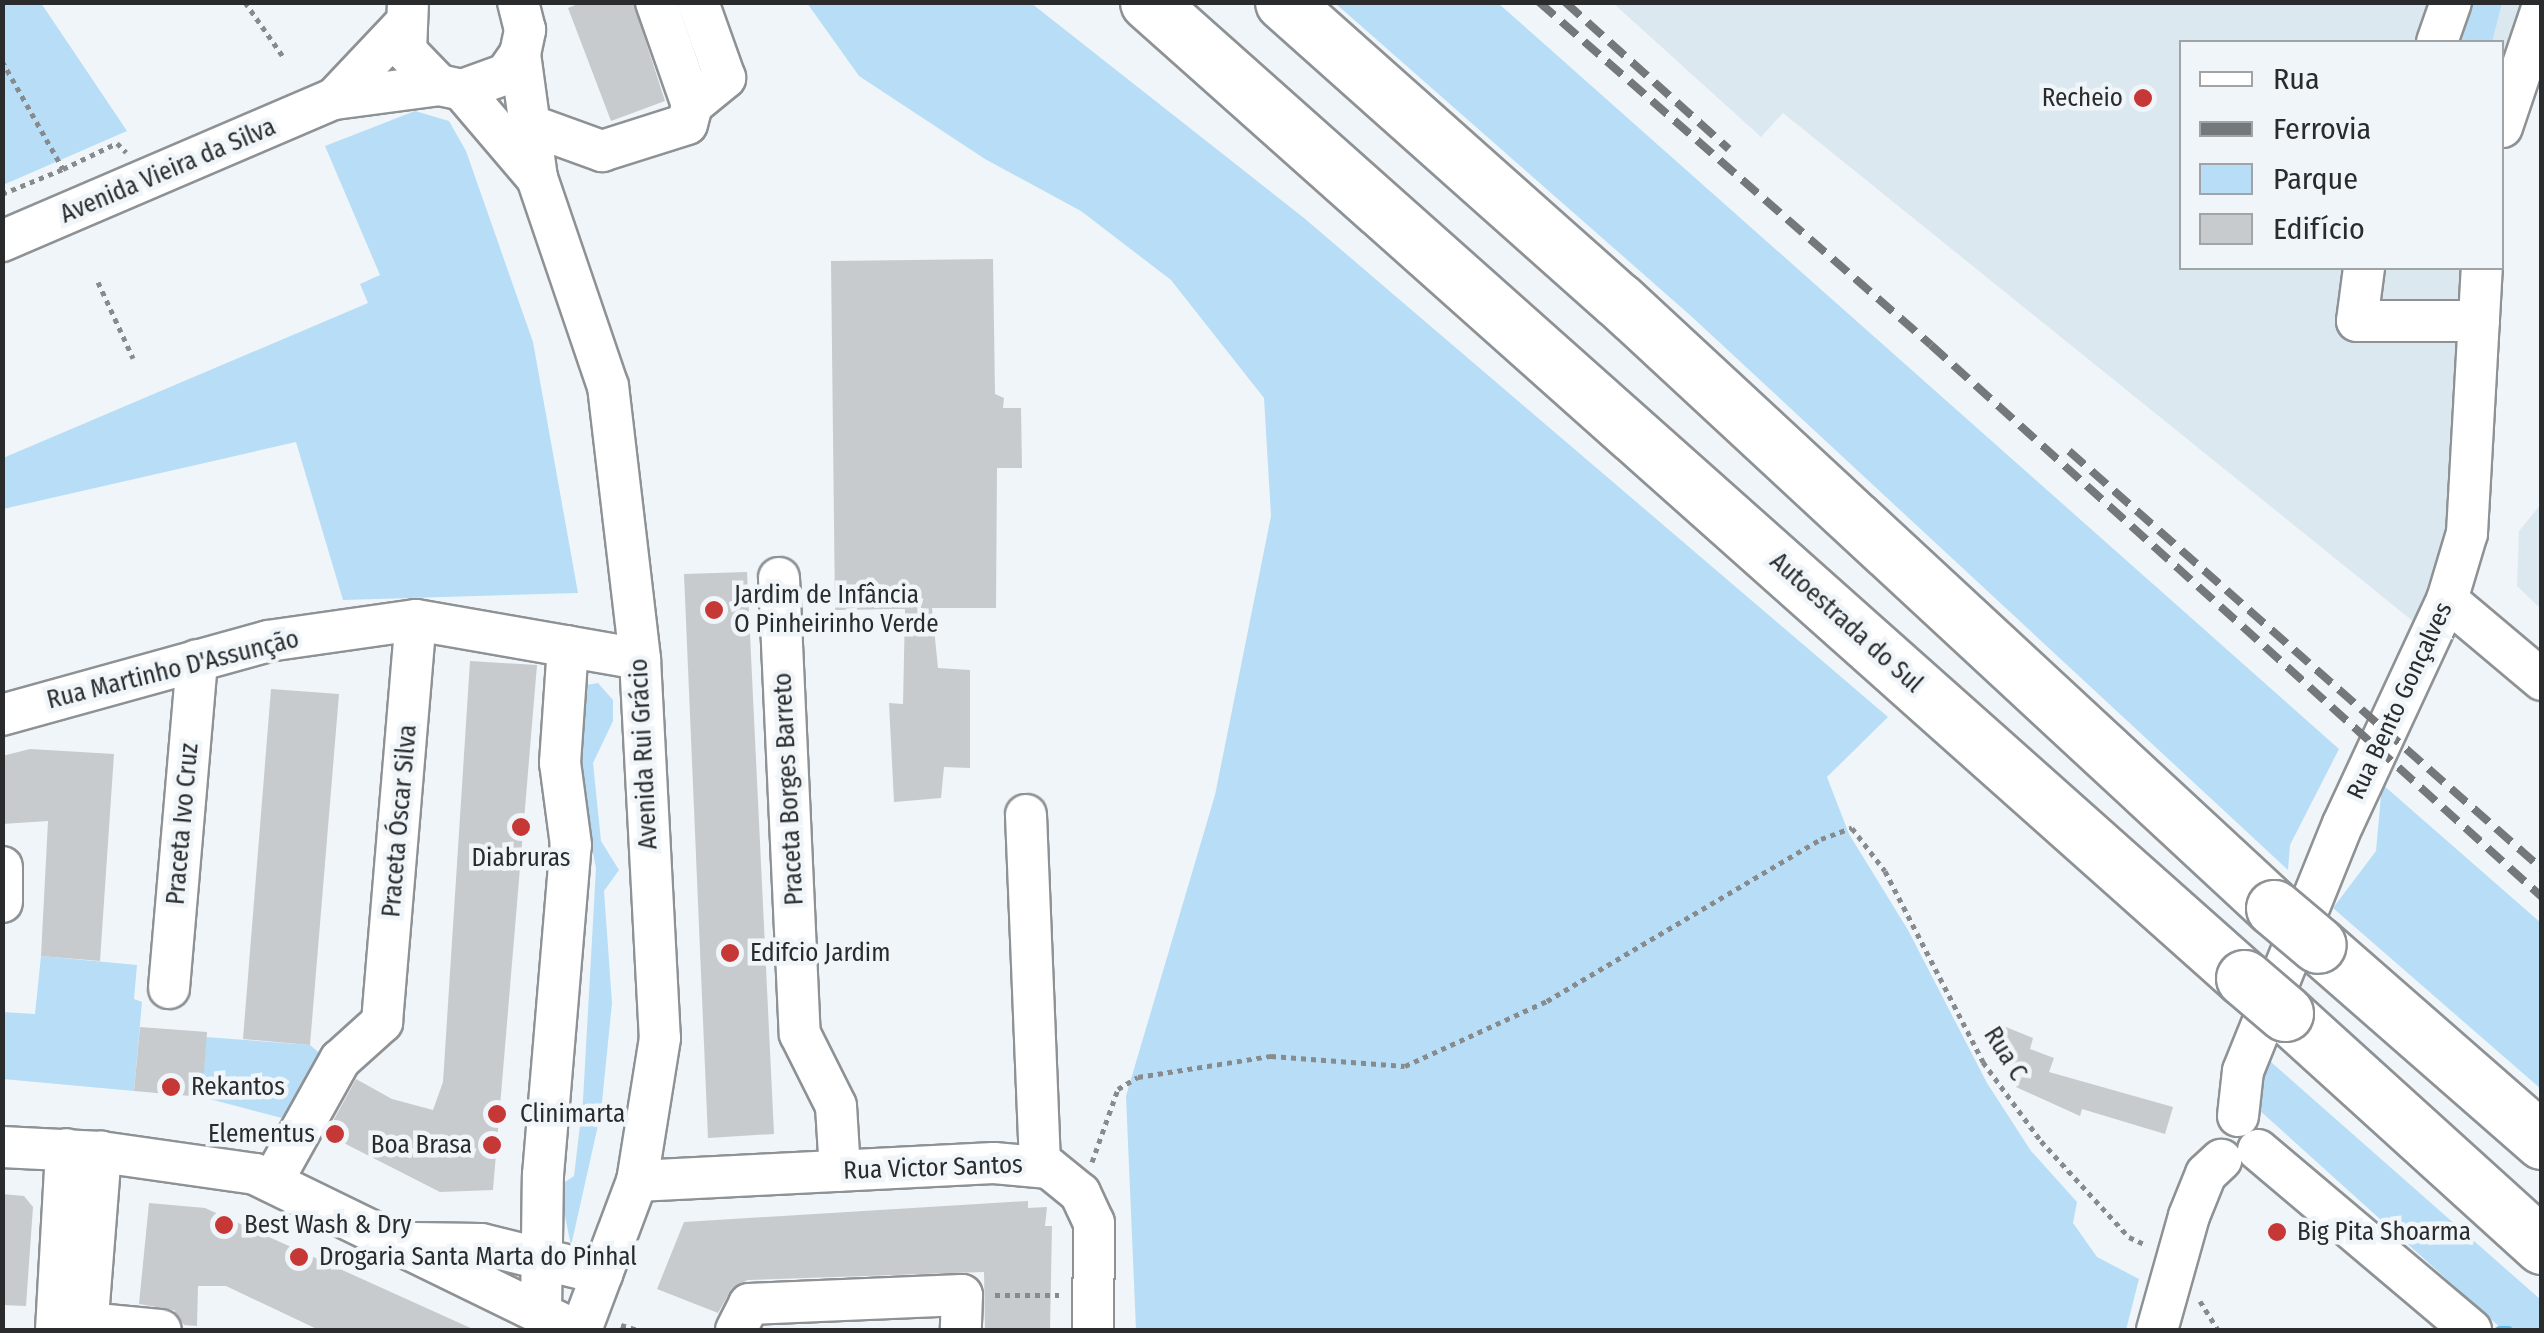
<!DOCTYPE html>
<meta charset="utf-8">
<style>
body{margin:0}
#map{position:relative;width:2544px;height:1333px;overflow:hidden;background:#f0f5f9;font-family:"Fira Sans Condensed",sans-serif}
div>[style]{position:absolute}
.built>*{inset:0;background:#dce8f0}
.green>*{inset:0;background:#b7def6}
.stream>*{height:9px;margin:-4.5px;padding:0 4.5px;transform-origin:4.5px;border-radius:4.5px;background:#65bff2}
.building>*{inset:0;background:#c7cbce}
.path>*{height:5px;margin-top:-2.5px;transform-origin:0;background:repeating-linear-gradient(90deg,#888b8d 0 5px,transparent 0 10px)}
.roads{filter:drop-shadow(2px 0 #8e9295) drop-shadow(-2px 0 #8e9295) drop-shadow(0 2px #8e9295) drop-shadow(0 -2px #8e9295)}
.minor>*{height:40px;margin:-20px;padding:0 20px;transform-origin:20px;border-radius:20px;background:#fff}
.highway>*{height:55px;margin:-27.5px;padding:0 27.5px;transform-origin:27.5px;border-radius:27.5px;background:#fff}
.rail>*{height:8px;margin-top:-4px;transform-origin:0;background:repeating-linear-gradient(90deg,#75787a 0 20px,transparent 0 30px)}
.bridges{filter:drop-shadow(2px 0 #8e9295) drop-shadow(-2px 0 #8e9295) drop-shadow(0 2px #8e9295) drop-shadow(0 -2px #8e9295)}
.highway-bridge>*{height:55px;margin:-27.5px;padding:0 27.5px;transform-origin:27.5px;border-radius:27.5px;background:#fff}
.dots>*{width:28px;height:28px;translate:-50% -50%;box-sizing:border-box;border:5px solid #f0f5f9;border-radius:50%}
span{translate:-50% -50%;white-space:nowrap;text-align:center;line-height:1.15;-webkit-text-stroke:9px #f0f5f9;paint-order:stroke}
.poi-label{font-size:25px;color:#292b2c}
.right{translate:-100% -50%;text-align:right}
.left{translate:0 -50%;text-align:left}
.street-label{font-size:25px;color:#292b2c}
.frame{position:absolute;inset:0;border:5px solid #292b2c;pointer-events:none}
.legend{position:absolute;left:2179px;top:40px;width:325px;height:230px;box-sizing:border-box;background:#f0f5f9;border:2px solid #a0a4a7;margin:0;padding:12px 18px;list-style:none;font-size:30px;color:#292b2c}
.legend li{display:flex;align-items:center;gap:20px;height:50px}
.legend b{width:50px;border:2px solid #a0a4a7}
</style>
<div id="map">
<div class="built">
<i style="clip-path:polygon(1613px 3px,2541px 3px,2502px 105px,2502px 42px,2182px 42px,2182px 268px,2469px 268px,2447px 535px,2414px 622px,1783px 113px,1761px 137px)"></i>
<i style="clip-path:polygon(2541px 504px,2541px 609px,2517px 586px,2519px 531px)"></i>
</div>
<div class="green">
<i style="clip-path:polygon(3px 2px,41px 3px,127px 131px,3px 185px)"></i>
<i style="clip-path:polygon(807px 3px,1031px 3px,1304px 218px,1888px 717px,1827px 777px,1849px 834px,1908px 930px,1987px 1083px,2031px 1151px,2077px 1202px,2073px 1223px,2097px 1257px,2139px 1279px,2126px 1330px,1136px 1330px,1126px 1096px,1215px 795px,1271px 516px,1264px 398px,1171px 280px,1081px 211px,985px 159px,859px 76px)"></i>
<i style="clip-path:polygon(1335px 3px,1498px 3px,2339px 749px,2290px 845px,2288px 870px,1691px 316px)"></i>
<i style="clip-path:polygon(2474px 3px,2502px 3px,2492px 42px,2461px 42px)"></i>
<i style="clip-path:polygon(415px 111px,449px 121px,466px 151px,533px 342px,578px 593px,343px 600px,296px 442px,3px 509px,3px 458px,368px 303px,360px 284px,380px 275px,325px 146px)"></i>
<i style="clip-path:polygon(598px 683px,613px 700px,613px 721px,593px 763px,601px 841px,619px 870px,604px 891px,612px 1003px,601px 1112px,571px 1246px,559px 1186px,574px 1176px,583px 1100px,596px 868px,580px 789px,575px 687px)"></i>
<i style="clip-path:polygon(2382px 784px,2541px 923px,2541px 1089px,2333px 908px,2376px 851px)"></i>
<i style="clip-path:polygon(41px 956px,137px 965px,134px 999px,142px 1002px,134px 1091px,3px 1079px,2px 1012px,35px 1014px)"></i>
<i style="clip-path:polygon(206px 1037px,310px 1045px,336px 1067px,305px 1124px,202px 1097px)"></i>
<i style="clip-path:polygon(2263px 1055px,2541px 1300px,2541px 1330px,2503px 1330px,2258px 1109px)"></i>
</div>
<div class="stream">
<i style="left:2499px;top:1330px;width:9px"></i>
</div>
<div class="building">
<i style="clip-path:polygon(583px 2px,633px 2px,665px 101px,611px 121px,568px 8px)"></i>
<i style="clip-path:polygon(993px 259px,995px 394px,1004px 398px,1003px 408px,1021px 408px,1022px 468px,997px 468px,996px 608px,932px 608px,938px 668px,970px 670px,970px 768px,944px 767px,941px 798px,894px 802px,889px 703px,903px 704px,905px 609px,835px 610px,831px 261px)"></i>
<i style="clip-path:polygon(747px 572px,774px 1134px,708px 1138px,684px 574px)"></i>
<i style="clip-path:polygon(470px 661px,537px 665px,493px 1190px,440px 1192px,326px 1134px,356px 1079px,392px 1099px,433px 1110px,443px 1082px)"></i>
<i style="clip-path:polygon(271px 689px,339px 694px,310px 1045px,243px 1039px)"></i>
<i style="clip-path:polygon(30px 749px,114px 754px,100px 961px,41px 956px,48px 821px,2px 824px,2px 756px)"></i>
<i style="clip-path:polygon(1996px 1023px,2033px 1038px,2030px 1049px,2054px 1058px,2049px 1072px,2173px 1107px,2165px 1134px,2082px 1109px,2080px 1116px,2016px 1087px,2022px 1070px,1996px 1060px,1988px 1044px)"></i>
<i style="clip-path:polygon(140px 1027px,207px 1032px,202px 1097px,134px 1091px)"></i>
<i style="clip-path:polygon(2px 1194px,24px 1196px,33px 1207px,26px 1306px,2px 1305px)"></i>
<i style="clip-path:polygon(1028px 1201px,1028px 1208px,1047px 1207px,1045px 1226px,1052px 1226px,1050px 1330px,985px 1330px,984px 1272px,748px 1280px,732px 1288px,718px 1313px,657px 1289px,684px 1222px)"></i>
<i style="clip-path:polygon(149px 1203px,205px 1208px,475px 1330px,319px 1330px,226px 1286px,198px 1286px,197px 1326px,184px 1325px,174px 1310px,139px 1304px)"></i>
</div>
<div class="path">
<i style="left:245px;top:2px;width:68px;rotate:55.1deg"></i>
<i style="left:2px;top:61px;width:124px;rotate:60.5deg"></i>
<i style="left:63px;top:169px;width:60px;rotate:-25.7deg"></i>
<i style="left:117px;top:143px;width:13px;rotate:45deg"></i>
<i style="left:2px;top:194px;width:66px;rotate:-22.3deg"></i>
<i style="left:98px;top:282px;width:84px;rotate:65.3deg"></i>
<i style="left:1092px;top:1162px;width:77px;rotate:-70.4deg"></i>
<i style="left:1118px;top:1089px;width:23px;rotate:-31deg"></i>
<i style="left:1138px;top:1077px;width:135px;rotate:-9deg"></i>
<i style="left:1271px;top:1056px;width:134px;rotate:4.3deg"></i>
<i style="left:1405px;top:1066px;width:156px;rotate:-24.6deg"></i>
<i style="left:1547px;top:1001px;width:318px;rotate:-30.6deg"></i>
<i style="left:1821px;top:839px;width:33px;rotate:-20deg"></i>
<i style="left:1852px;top:828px;width:54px;rotate:52.5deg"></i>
<i style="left:1885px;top:871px;width:215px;rotate:62.8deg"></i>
<i style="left:1983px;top:1062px;width:98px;rotate:53.7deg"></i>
<i style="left:2041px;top:1141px;width:130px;rotate:47.5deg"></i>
<i style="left:2129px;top:1237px;width:19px;rotate:25deg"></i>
<i style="left:995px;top:1295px;width:64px"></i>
<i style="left:2200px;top:1301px;width:34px;rotate:58deg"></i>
<i style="left:621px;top:1325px;width:17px;rotate:17deg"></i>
</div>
<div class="roads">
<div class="minor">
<i style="left:408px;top:2px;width:49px;rotate:92.3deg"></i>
<i style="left:406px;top:51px;width:47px;rotate:45.9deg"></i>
<i style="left:439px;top:85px;width:24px;rotate:12deg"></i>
<i style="left:462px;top:90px;width:47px;rotate:-20deg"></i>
<i style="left:506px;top:74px;width:24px;rotate:-55deg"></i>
<i style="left:520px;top:54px;width:25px;rotate:-78deg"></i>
<i style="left:525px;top:30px;width:29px;rotate:-104deg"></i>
<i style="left:2437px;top:42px;width:42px;rotate:-70.7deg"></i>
<i style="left:520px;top:54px;width:125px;rotate:82.2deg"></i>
<i style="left:537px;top:178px;width:220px;rotate:71.2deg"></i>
<i style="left:608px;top:386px;width:275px;rotate:83.3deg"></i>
<i style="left:640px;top:659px;width:380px;rotate:87deg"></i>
<i style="left:660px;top:1038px;width:145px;rotate:99.1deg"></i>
<i style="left:637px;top:1181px;width:159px;rotate:110.6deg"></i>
<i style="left:462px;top:90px;width:116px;rotate:49.6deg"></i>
<i style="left:334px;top:99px;width:99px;rotate:-46.6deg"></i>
<i style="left:692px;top:105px;width:43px;rotate:-39.3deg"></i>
<i style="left:725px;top:78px;width:81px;rotate:-109.6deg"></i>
<i style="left:530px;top:125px;width:77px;rotate:19.9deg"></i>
<i style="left:602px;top:151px;width:89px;rotate:-17.6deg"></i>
<i style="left:687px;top:124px;width:20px;rotate:-75deg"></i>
<i style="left:692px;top:105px;width:109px;rotate:-109.3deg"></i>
<i style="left:2502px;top:127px;width:126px;rotate:-71.4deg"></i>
<i style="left:2px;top:241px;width:361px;rotate:-23.2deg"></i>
<i style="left:334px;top:99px;width:106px;rotate:-7.6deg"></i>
<i style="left:2364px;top:268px;width:53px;rotate:97.5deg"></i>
<i style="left:2357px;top:321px;width:122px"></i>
<i style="left:779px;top:578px;width:456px;rotate:87.4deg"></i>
<i style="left:800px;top:1034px;width:80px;rotate:63.4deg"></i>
<i style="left:836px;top:1106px;width:65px;rotate:86.5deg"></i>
<i style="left:2447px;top:600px;width:124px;rotate:40.1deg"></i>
<i style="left:2px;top:715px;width:276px;rotate:-15.5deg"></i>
<i style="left:268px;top:641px;width:149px;rotate:-8.1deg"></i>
<i style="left:416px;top:620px;width:227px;rotate:9.9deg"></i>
<i style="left:1026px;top:815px;width:350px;rotate:87.7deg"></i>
<i style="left:2px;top:867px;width:35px;rotate:90deg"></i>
<i style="left:169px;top:988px;width:329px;rotate:-85.1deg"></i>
<i style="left:2238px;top:1116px;width:45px;rotate:-83.7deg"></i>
<i style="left:2243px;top:1071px;width:266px;rotate:-68deg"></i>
<i style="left:2343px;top:824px;width:247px;rotate:-65.1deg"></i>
<i style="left:2447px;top:600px;width:70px;rotate:-73.4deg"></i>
<i style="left:2467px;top:533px;width:265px;rotate:-86.8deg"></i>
<i style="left:2px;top:1147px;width:99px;rotate:2.9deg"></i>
<i style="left:101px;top:1152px;width:156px;rotate:8.1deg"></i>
<i style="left:255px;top:1174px;width:342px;rotate:26deg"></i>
<i style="left:2258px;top:1150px;width:279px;rotate:40.2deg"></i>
<i style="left:637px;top:1181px;width:357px;rotate:-2.9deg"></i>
<i style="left:994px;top:1163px;width:55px;rotate:5.2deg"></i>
<i style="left:1049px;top:1168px;width:40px;rotate:39deg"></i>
<i style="left:1080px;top:1193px;width:33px;rotate:65deg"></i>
<i style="left:1094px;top:1223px;width:107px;rotate:90.5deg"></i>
<i style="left:272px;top:1182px;width:140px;rotate:-60.9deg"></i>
<i style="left:340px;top:1060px;width:57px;rotate:-42.1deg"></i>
<i style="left:382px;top:1022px;width:403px;rotate:-85.2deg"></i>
<i style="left:413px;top:1243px;width:68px;rotate:0.8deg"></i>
<i style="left:481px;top:1244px;width:125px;rotate:13.9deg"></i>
<i style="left:541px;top:1312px;width:137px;rotate:-89.2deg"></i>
<i style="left:543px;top:1175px;width:331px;rotate:-85.2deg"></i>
<i style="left:571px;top:845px;width:83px;rotate:-97.6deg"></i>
<i style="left:560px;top:763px;width:117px;rotate:-86.1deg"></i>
<i style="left:88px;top:1323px;width:73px;rotate:5.5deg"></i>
<i style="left:56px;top:1330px;width:181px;rotate:-86.8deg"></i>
<i style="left:87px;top:1330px;width:179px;rotate:-85.5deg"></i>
<i style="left:736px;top:1330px;width:29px;rotate:-63deg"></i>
<i style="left:749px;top:1304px;width:213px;rotate:-2.4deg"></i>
<i style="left:962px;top:1295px;width:35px;rotate:92deg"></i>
<i style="left:2157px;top:1330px;width:118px;rotate:-74.3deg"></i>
<i style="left:2189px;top:1216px;width:45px;rotate:-68deg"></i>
<i style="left:2206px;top:1174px;width:21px;rotate:-43deg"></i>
</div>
<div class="highway">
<i style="left:1148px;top:2px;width:1468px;rotate:41.69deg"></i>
<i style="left:1283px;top:2px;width:448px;rotate:41.7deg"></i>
<i style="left:1618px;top:300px;width:894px;rotate:42.83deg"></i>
<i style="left:2318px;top:945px;width:298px;rotate:41.2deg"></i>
<i style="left:2285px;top:1013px;width:347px;rotate:42.2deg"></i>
</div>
</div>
<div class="rail">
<i style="left:1539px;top:2px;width:521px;rotate:41.19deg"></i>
<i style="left:1931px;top:345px;width:823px;rotate:42.1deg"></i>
<i style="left:1565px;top:2px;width:220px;rotate:41.9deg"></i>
<i style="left:2069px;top:451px;width:631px;rotate:41.47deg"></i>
</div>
<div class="bridges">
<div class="highway-bridge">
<i style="left:2274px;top:908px;width:57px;rotate:40.1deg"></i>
<i style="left:2244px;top:978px;width:54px;rotate:40.5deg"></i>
</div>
</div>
<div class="dots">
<i style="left:2143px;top:98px;background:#c63836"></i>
<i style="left:714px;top:610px;background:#c63836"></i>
<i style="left:521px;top:827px;background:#c63836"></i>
<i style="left:730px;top:953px;background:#c63836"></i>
<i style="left:171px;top:1087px;background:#c63836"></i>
<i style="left:497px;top:1114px;background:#c63836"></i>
<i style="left:335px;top:1134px;background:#c63836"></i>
<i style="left:492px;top:1145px;background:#c63836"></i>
<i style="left:224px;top:1225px;background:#c63836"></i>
<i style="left:2277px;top:1232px;background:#c63836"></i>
<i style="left:299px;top:1257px;background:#c63836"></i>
</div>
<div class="poi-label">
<span class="right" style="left:2123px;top:98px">Recheio</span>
<span class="left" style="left:734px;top:610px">Jardim de Infância<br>O Pinheirinho Verde</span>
<span style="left:521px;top:858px">Diabruras</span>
<span class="left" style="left:750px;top:953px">Edifcio Jardim</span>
<span class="left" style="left:191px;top:1087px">Rekantos</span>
<span class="left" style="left:520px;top:1114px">Clinimarta</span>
<span class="right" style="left:315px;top:1134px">Elementus</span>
<span class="right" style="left:472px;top:1145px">Boa Brasa</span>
<span class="left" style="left:244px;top:1225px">Best Wash &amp; Dry</span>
<span class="left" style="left:2297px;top:1232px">Big Pita Shoarma</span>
<span class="left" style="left:319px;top:1257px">Drogaria Santa Marta do Pinhal</span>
</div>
<div class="street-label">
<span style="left:168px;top:171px;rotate:-23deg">Avenida Vieira da Silva</span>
<span style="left:1846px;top:623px;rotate:42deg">Autoestrada do Sul</span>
<span style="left:173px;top:670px;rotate:-14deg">Rua Martinho D'Assunção</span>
<span style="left:2400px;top:701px;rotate:-65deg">Rua Bento Gonçalves</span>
<span style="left:644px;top:754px;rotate:-93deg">Avenida Rui Grácio</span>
<span style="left:789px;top:789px;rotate:-93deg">Praceta Borges Barreto</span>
<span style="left:400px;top:821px;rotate:-85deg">Praceta Óscar Silva</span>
<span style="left:183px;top:824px;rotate:-85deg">Praceta Ivo Cruz</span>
<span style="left:2005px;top:1054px;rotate:58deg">Rua C</span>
<span style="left:933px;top:1168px;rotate:-2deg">Rua Victor Santos</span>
</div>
<div class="frame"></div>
<ul class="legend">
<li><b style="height:12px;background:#fff"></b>Rua</li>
<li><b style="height:12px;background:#75787a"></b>Ferrovia</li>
<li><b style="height:28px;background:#b7def6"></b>Parque</li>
<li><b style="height:28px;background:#c7cbce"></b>Edifício</li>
</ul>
</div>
